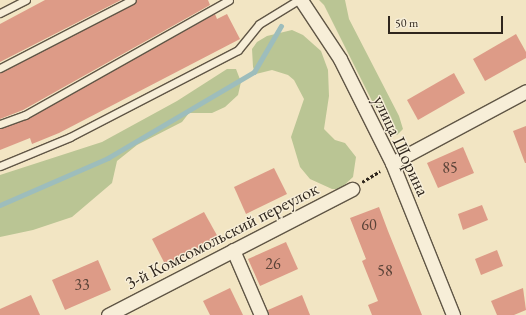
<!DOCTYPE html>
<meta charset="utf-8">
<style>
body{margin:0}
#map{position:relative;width:526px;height:315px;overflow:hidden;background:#f2e5c3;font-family:"EB Garamond",serif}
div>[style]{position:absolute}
.green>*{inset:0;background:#bac594}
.stream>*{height:4.5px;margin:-2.25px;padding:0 2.25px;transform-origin:2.25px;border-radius:2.25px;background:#9dbdbc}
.building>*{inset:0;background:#dd9b87}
.path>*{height:2.5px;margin-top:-1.25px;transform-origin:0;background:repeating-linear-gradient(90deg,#2f261d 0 3px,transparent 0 5px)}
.roads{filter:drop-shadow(1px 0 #605646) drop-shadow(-1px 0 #605646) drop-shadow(0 1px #605646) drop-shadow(0 -1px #605646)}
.service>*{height:7px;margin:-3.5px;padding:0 3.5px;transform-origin:3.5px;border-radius:3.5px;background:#f7eed8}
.minor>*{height:13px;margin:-6.5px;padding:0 6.5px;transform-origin:6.5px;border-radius:6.5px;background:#f7eed8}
span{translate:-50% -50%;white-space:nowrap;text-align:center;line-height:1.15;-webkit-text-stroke:3px #f7eed8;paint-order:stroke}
.number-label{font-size:16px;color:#5a4338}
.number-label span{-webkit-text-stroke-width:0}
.street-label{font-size:18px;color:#2f261d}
.scale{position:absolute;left:388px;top:16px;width:115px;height:18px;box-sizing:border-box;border:2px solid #2f261d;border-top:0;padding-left:5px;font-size:12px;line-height:14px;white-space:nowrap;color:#2f261d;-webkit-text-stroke:3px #f7eed8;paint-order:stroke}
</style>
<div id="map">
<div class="green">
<i style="clip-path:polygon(319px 0,345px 0,349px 19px,399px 116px,403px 129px,397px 135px,387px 131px,324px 5px)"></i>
<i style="clip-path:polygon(292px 30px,303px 35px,321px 51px,328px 70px,329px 96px,324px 129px,335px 140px,345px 143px,356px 157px,353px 177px,340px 189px,332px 189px,310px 179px,300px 167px,291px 137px,304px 99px,294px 80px,288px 75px,272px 70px,256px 74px,253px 67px,252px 49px,257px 42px,267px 36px)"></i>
<i style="clip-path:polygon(227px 69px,236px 69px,241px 82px,238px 95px,225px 107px,212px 113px,189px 113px,182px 122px,137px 145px,117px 161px,112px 183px,72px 217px,33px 230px,0 237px,0 175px,102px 142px,177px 101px)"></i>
</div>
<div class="stream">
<i style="left:0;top:205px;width:118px;rotate:-23.5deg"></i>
<i style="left:108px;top:158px;width:169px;rotate:-30.5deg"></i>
<i style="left:254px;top:72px;width:53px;rotate:-59.6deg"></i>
</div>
<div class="building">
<i style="clip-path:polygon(45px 0,121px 0,0 62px,0 24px)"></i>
<i style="clip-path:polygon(137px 0,208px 0,210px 5px,23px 110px,0 119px,0 73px,134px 4px)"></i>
<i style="clip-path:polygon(215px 14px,217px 19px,227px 14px,240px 39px,59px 133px,32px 144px,30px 138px,0 150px,0 129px,27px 119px)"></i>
<i style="clip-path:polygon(516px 34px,526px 52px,526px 58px,485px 81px,473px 59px)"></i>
<i style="clip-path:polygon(454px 73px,465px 93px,418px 120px,407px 100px)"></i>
<i style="clip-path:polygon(526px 126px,526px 163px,525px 163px,513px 131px)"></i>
<i style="clip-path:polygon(463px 147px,474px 173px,438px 188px,427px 163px)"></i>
<i style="clip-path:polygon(274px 168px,287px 194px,246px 214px,234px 187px)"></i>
<i style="clip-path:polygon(482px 205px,488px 220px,463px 230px,458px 214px)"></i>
<i style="clip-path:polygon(379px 207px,388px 231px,422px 315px,372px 315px,368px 305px,378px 301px,362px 261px,366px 259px,350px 218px)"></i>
<i style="clip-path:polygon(204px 212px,219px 239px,166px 266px,152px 239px)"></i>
<i style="clip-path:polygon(286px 242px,298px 269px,260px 286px,248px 259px)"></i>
<i style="clip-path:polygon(497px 250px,503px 266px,481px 275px,475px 259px)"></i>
<i style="clip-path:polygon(98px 260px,111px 290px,65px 310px,52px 280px)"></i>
<i style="clip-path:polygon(230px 288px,243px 315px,210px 315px,203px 301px)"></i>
<i style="clip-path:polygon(523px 288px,526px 310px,514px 315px,497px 315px,491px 301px)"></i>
<i style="clip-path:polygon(31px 295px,40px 315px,0 315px,0 309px)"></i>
<i style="clip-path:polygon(302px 295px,310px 315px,269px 315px,268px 310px)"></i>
</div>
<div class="path">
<i style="left:362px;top:182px;width:21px;rotate:-31deg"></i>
</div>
<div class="roads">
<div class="service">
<i style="left:0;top:13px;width:29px;rotate:-27deg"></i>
<i style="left:0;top:68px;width:148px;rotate:-27.3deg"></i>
<i style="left:0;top:124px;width:27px;rotate:-20deg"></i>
<i style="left:25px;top:115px;width:234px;rotate:-29.4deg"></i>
<i style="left:0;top:166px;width:76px;rotate:-22.5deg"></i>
<i style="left:70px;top:137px;width:189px;rotate:-27.4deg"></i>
<i style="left:238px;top:50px;width:33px;rotate:-51deg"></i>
<i style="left:259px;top:24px;width:46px;rotate:-31.6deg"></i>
</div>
<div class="minor">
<i style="left:301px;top:0;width:71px;rotate:56.5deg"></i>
<i style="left:340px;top:59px;width:116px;rotate:63.4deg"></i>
<i style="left:392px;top:163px;width:164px;rotate:68.1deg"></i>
<i style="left:392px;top:163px;width:152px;rotate:-28.2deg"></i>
<i style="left:233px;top:250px;width:71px;rotate:66.7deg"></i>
<i style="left:108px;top:315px;width:275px;rotate:-27.3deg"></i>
</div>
</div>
<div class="number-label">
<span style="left:450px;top:168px">85</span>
<span style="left:369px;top:225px">60</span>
<span style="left:273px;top:264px">26</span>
<span style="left:385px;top:271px">58</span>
<span style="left:82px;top:285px">33</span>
</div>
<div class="street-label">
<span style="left:401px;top:146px;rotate:65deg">улица Шорина</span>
<span style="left:222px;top:236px;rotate:-27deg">3-й Комсомольский переулок</span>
</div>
<div class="scale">50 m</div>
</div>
